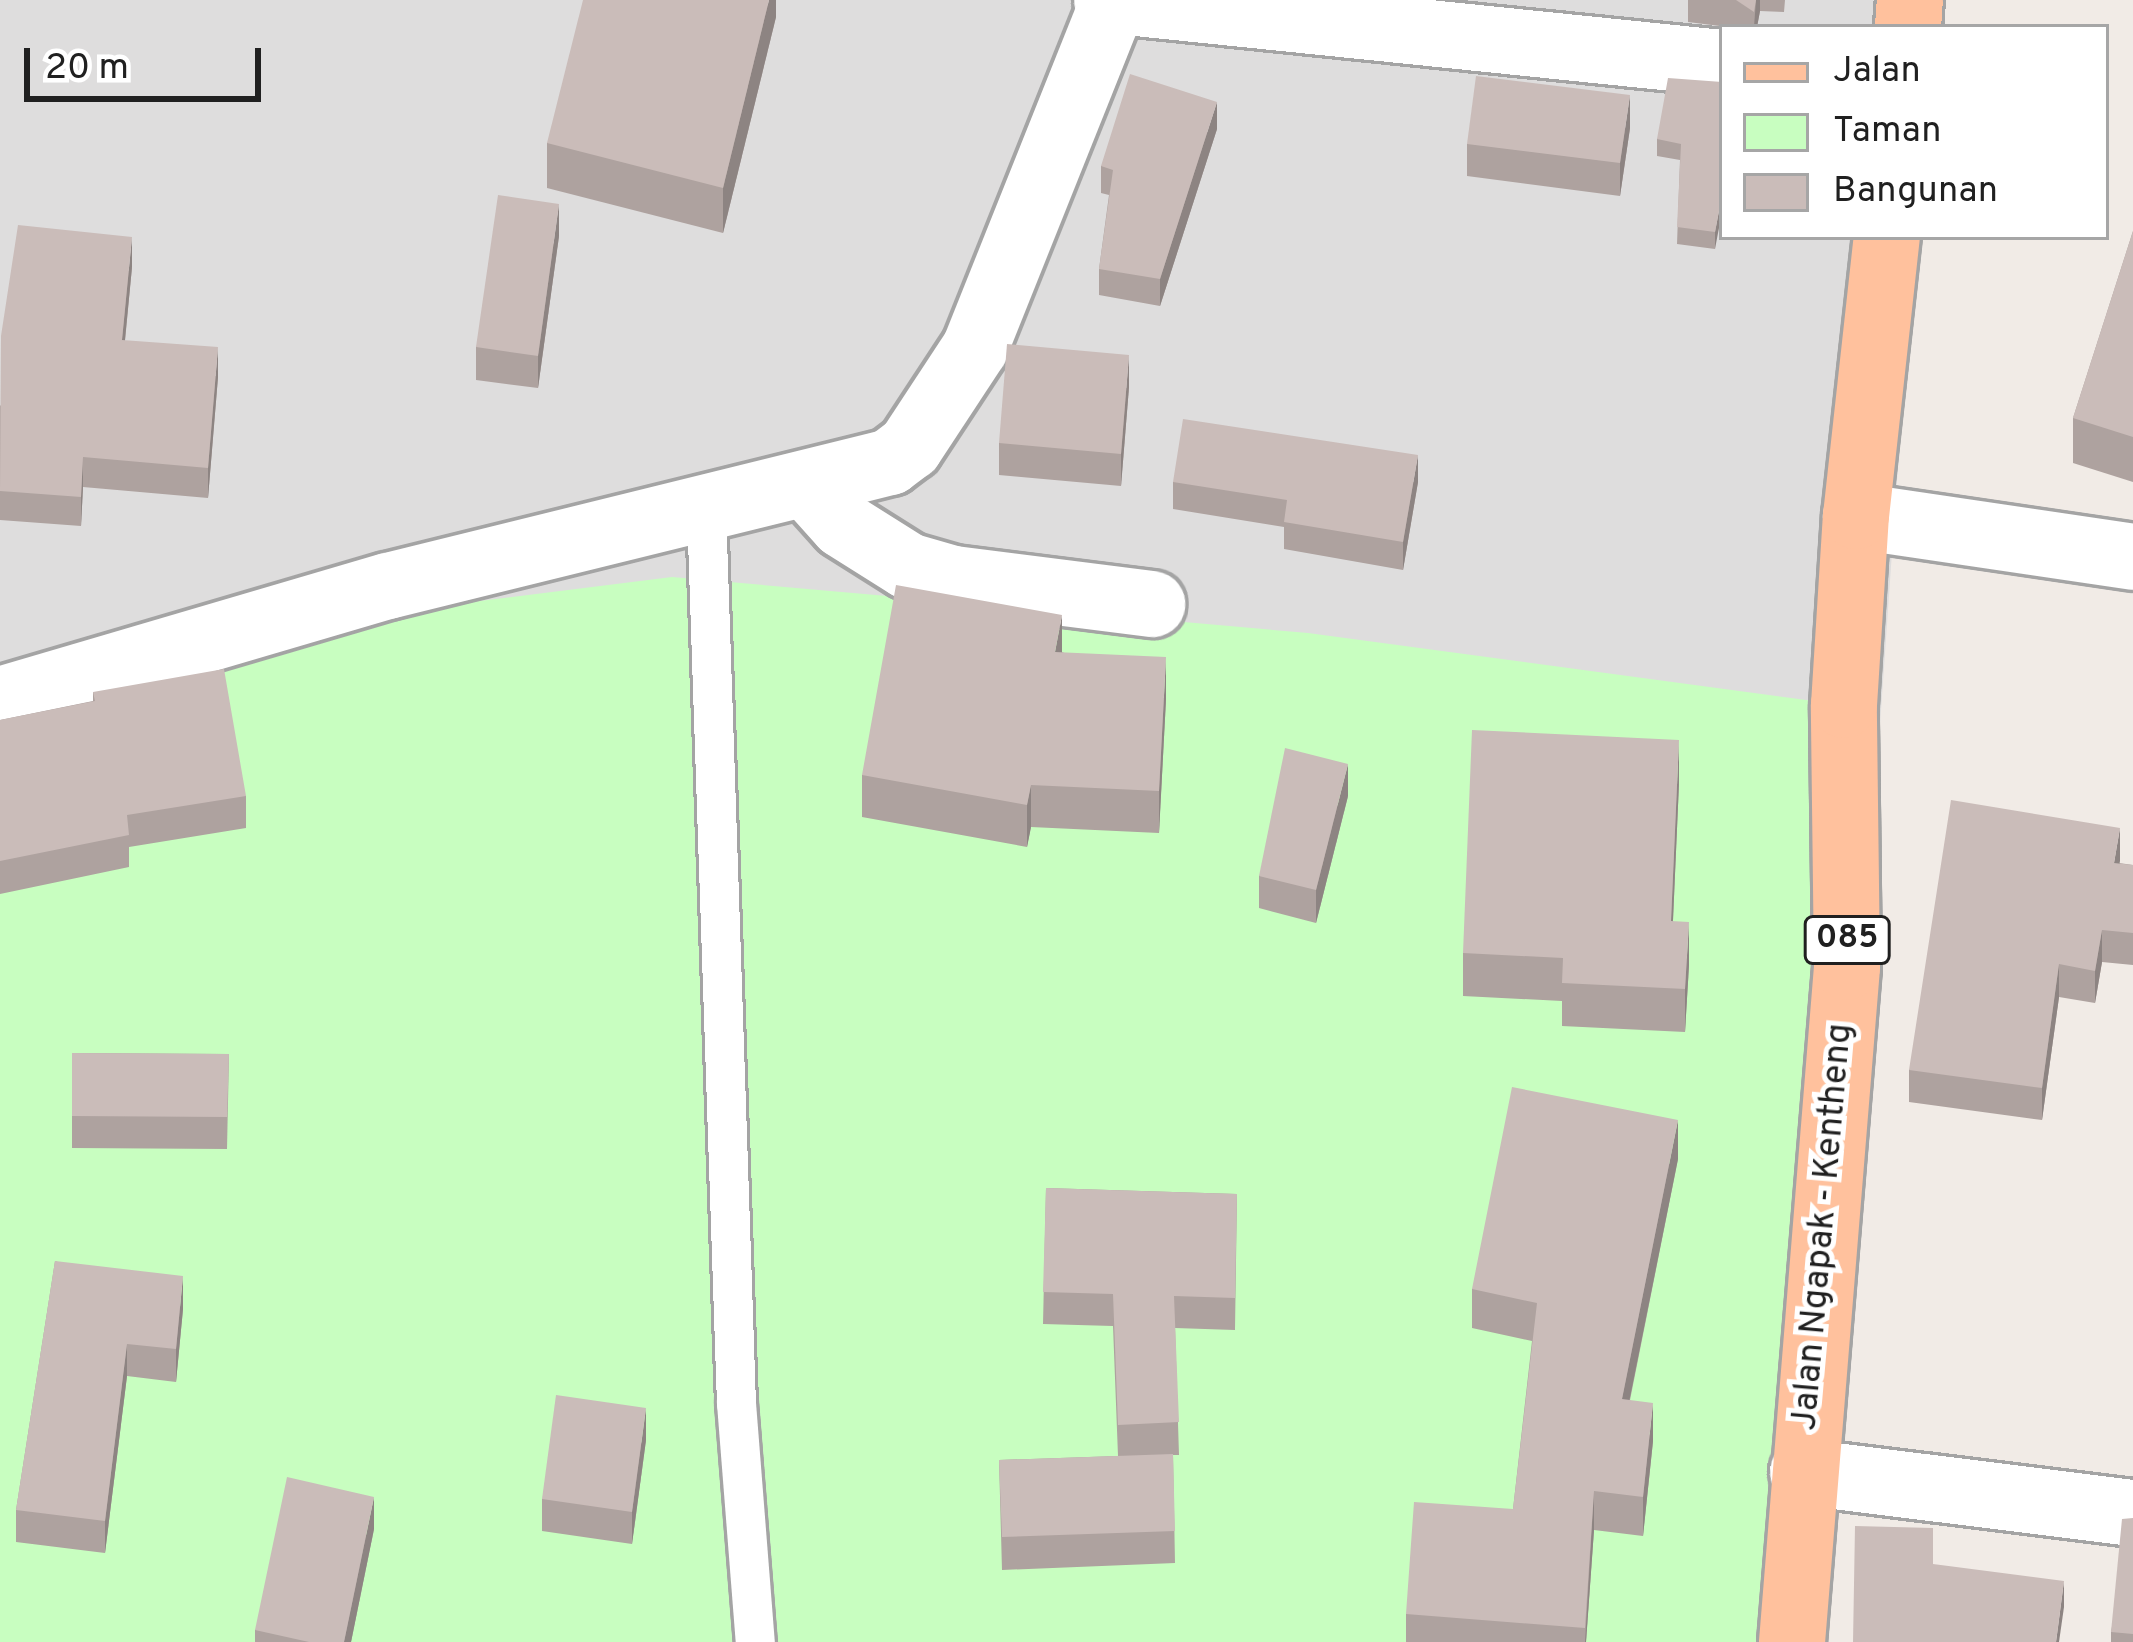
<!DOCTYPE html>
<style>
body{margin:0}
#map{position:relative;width:2133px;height:1642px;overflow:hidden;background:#f1ebe6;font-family:Overpass,sans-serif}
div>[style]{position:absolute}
.residential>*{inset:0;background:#dedddd}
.park>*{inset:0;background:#c8fec0}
.roads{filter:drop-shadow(3px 0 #a4a4a4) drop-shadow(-3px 0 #a4a4a4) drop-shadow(0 3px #a4a4a4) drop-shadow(0 -3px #a4a4a4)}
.lane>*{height:39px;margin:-19.5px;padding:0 19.5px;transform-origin:19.5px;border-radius:19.5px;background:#fff}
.street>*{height:66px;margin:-33px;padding:0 33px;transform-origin:33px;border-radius:33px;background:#fff}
.primary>*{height:66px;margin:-33px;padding:0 33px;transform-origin:33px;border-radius:33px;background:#ffc19d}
.wall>*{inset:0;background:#aea29f}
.shaded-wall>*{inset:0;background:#8d8482}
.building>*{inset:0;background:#cabcb9}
span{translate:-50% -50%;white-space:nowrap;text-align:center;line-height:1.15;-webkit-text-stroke:10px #fff;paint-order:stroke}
.shield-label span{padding:3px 9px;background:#fff;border:3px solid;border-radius:9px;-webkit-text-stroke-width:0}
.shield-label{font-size:33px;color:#202020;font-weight:700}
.street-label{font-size:36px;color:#202020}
.legend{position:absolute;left:1719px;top:24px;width:390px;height:216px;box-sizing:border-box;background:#fff;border:3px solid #a6a6a6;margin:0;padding:15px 21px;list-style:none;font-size:36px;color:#202020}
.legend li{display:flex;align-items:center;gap:24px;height:60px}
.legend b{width:60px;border:3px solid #a6a6a6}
.scale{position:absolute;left:24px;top:48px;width:237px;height:54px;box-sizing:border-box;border:6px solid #202020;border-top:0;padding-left:15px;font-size:36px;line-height:42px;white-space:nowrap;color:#202020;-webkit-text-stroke:9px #fff;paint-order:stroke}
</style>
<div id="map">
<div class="residential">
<i style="clip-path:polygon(0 0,1931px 0,1929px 27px,1722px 27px,1722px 237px,1914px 237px,1816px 1642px,0 1642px)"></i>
</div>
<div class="park">
<i style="clip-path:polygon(672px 577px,1308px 633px,1844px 705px,1792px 1642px,0 1642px,0 701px,455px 604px)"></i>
</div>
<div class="roads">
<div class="lane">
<i style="left:706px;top:509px;width:895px;rotate:88.08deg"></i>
<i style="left:736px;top:1403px;width:240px;rotate:85.5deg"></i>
</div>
<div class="street">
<i style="left:1107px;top:0;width:618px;rotate:5.85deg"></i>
<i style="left:808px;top:486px;width:52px;rotate:48.1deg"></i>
<i style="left:843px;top:525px;width:77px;rotate:32.2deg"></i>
<i style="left:908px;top:566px;width:47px;rotate:16.1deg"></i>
<i style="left:953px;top:579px;width:201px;rotate:7.2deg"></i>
<i style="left:1856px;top:516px;width:280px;rotate:8.4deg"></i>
<i style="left:0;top:700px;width:404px;rotate:-16.4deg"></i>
<i style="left:388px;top:586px;width:517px;rotate:-13.87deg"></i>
<i style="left:890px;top:462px;width:25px;rotate:-37deg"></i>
<i style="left:910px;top:447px;width:118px;rotate:-56.7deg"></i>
<i style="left:975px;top:348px;width:375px;rotate:-68.2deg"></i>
<i style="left:1803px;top:1472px;width:333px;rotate:7.1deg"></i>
</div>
<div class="primary">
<i style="left:1908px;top:27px;width:27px;rotate:-86deg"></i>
<i style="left:1792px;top:1642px;width:677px;rotate:-85.34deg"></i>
<i style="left:1847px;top:967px;width:262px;rotate:-90.7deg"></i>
<i style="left:1844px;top:705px;width:189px;rotate:-86.4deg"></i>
<i style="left:1856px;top:516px;width:281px;rotate:-83.7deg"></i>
</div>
</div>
<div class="wall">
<i style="clip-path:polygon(776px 0,776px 17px,723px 233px,547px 188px,547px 143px)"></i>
<i style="clip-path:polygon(1688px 0,1785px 0,1784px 12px,1760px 11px,1757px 27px,1728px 27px,1688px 22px)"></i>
<i style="clip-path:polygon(1719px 83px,1715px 249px,1677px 244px,1680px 160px,1657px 156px,1657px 139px)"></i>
<i style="clip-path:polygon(1630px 128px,1620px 196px,1467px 176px,1467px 144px)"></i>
<i style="clip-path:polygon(1217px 129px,1160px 306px,1099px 295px,1099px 269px,1109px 195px,1101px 193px,1101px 166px)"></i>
<i style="clip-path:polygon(2133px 231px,2133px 482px,2073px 463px,2073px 418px)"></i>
<i style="clip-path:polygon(559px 236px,538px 388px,476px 380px,476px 347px)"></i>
<i style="clip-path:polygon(132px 267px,125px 341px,218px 377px,208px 498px,83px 487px,81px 526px,0 520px,0 406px)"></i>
<i style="clip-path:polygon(1129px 387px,1121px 486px,999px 475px,999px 443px)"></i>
<i style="clip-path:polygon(1173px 482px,1418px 482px,1403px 570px,1284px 549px,1284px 527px,1173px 509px)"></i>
<i style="clip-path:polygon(1062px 652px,1166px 699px,1159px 833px,1031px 827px,1027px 847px,862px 817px,862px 775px)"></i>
<i style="clip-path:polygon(93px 692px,246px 796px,246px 828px,129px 847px,129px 867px,0 894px,0 720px,93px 701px)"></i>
<i style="clip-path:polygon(1679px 783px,1673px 921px,1689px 965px,1685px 1032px,1562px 1026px,1562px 1001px,1463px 996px,1463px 953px)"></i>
<i style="clip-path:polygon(1348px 796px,1316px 923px,1259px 908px,1259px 876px)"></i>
<i style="clip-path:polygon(2119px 863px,2133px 865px,2133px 965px,2102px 962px,2095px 1003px,2059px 997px,2042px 1120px,1909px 1102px,1909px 1070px)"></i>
<i style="clip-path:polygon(72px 1053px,229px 1054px,227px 1149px,72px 1148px)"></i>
<i style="clip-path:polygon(1678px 1159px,1630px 1400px,1653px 1441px,1643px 1536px,1594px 1530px,1586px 1642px,1406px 1642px,1406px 1614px,1513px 1509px,1532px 1341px,1472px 1328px,1472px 1289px)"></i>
<i style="clip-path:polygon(1046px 1188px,1237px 1194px,1235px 1330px,1175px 1328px,1179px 1455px,1173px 1455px,1175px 1563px,1002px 1570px,999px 1460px,1118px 1456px,1113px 1326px,1043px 1324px)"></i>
<i style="clip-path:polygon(55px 1261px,183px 1309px,176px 1382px,127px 1376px,105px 1553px,16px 1542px,16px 1510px)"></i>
<i style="clip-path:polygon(646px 1440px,632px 1544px,542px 1531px,542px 1499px)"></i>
<i style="clip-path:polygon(2133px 1518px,2133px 1642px,2111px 1642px,2111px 1632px)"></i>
<i style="clip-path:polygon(374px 1529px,351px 1642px,255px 1642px,255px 1630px)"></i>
</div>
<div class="shaded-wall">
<i style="clip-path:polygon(769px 0,776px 0,776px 17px,723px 233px,723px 188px)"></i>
<i style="clip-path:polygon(1756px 0,1760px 0,1760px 11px,1757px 27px,1754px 27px)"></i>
<i style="clip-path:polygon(1630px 95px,1630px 128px,1620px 196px,1620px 163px)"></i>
<i style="clip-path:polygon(1217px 102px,1217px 129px,1160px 306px,1160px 279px)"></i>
<i style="clip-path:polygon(1722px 195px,1722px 212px,1715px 249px,1715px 232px)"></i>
<i style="clip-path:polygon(559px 204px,559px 236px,538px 388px,538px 356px)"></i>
<i style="clip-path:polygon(132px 237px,132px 267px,122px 370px,122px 340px)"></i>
<i style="clip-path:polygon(218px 347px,218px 377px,208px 498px,208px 468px)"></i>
<i style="clip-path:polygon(1129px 355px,1129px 387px,1121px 486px,1121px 454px)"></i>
<i style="clip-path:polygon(1418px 455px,1418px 482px,1403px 570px,1403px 542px)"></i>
<i style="clip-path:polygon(83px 457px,83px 487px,81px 526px,81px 497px)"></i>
<i style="clip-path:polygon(1062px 615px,1062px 656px,1055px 652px)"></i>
<i style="clip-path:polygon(1166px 657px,1166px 699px,1159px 833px,1159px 791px)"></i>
<i style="clip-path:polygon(1679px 740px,1679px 783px,1671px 964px,1671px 921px)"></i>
<i style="clip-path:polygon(1348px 764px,1348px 796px,1316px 923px,1316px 890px)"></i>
<i style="clip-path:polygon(1031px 785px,1031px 827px,1027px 847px,1027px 805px)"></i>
<i style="clip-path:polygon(2120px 828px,2120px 861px,2114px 895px,2114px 863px)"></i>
<i style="clip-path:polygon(1689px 922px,1689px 965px,1685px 1032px,1685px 989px)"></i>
<i style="clip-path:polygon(2102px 930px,2102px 962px,2095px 1003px,2095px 971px)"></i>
<i style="clip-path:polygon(2059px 964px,2059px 997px,2042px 1120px,2042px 1088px)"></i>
<i style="clip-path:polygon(1678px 1120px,1678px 1159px,1622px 1437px,1622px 1399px)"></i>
<i style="clip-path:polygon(183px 1276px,183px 1309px,176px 1382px,176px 1349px)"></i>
<i style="clip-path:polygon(127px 1344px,127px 1376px,105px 1553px,105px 1521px)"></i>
<i style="clip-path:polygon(1653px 1403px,1653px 1441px,1643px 1536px,1643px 1497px)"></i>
<i style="clip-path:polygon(646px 1408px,646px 1440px,632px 1544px,632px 1512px)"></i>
<i style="clip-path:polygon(1594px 1491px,1594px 1530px,1586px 1642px,1585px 1642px)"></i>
<i style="clip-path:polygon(374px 1497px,374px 1529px,351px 1642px,344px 1642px)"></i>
<i style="clip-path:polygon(2064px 1581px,2064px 1607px,2059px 1642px,2056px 1642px)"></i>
</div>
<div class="building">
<i style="clip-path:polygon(583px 0,769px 0,723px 188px,547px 143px)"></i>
<i style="clip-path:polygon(1736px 0,1756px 0,1754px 12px)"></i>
<i style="clip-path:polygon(1130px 74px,1217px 102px,1160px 279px,1099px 269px,1113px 170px,1101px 166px)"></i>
<i style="clip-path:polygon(1476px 76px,1630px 95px,1620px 163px,1467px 144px)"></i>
<i style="clip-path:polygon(1668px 78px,1722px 82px,1722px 195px,1715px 232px,1677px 227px,1681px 144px,1657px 139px)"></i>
<i style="clip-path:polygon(498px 195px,559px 204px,538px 356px,476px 347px)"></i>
<i style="clip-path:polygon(18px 225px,132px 237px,122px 340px,218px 347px,208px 468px,83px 457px,81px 497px,0 491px,1px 336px)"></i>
<i style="clip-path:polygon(2133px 231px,2133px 437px,2073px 418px)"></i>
<i style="clip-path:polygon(1007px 344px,1129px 355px,1121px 454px,999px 443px)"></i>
<i style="clip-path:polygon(1183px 419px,1418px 455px,1403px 542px,1284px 522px,1287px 500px,1173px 482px)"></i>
<i style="clip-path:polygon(896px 585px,1062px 615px,1055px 652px,1166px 657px,1159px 791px,1031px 785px,1027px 805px,862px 775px)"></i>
<i style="clip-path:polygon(224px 669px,246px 796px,127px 815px,129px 835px,0 861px,0 720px,95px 701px,93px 692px)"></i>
<i style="clip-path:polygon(1472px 730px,1679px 740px,1671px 921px,1689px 922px,1685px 989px,1562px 983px,1563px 958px,1463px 953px)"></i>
<i style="clip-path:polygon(1285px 748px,1348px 764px,1316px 890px,1259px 876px)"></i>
<i style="clip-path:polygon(1951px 800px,2120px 828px,2114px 863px,2133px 865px,2133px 933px,2102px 930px,2095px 971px,2059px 964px,2042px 1088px,1909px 1070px)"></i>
<i style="clip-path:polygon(72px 1053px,229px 1054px,227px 1117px,72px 1116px)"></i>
<i style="clip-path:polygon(1512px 1087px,1678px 1120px,1622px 1399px,1653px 1403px,1643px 1497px,1594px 1491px,1585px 1628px,1406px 1614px,1414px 1502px,1513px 1509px,1537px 1303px,1472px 1289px)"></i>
<i style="clip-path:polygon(1046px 1188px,1237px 1194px,1235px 1298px,1174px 1296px,1179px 1422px,1118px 1425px,1113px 1294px,1043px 1292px)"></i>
<i style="clip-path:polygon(55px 1261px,183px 1276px,176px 1349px,127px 1344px,105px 1521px,16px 1510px)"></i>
<i style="clip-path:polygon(556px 1395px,646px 1408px,632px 1512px,542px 1499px)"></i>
<i style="clip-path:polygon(1173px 1454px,1175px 1531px,1002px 1537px,999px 1460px)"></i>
<i style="clip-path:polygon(287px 1477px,374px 1497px,344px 1642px,309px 1642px,255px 1630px)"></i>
<i style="clip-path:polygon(2133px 1518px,2133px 1634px,2111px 1632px,2122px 1519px)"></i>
<i style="clip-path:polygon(1855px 1526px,1933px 1528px,1933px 1564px,2064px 1581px,2056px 1642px,1853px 1642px)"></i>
</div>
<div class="shield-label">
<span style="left:1847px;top:940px">085</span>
</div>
<div class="street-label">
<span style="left:1824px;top:1227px;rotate:-85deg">Jalan Ngapak - Kentheng</span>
</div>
<ul class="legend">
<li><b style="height:15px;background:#ffc19d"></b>Jalan</li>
<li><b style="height:33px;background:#c8fec0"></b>Taman</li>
<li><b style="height:33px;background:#cabcb9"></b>Bangunan</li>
</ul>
<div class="scale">20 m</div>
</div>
